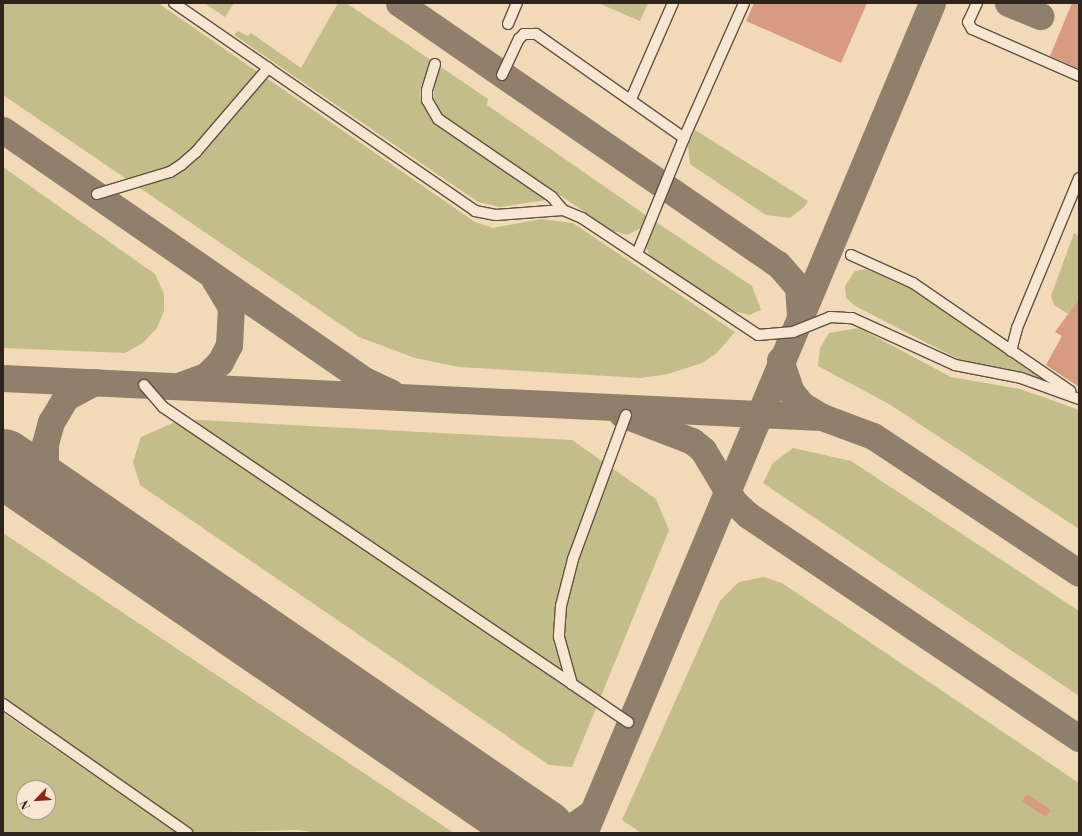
<!DOCTYPE html>
<style>
body{margin:0}
#map{position:relative;width:1082px;height:836px;overflow:hidden;background:#f2dab9;font-family:"Libre Bodoni",serif}
div>[style]{position:absolute}
.green>*{inset:0;background:#c3bd8a}
.taxiway>*{height:27px;margin:-13.5px;padding:0 13.5px;transform-origin:13.5px;border-radius:13.5px;background:#907f6a}
.runway>*{height:68px;margin:-34px;padding:0 34px;transform-origin:34px;border-radius:34px;background:#907f6a}
.building>*{inset:0;background:#d89b81}
.roads{filter:drop-shadow(1px 0 #5f5243) drop-shadow(-1px 0 #5f5243) drop-shadow(0 1px #5f5243) drop-shadow(0 -1px #5f5243)}
.minor>*{height:10px;margin:-5px;padding:0 5px;transform-origin:5px;border-radius:5px;background:#f7e7d2}
span{translate:-50% -50%;white-space:nowrap;text-align:center;line-height:1.15;-webkit-text-stroke:3.5px #f7e7d2;paint-order:stroke}
.frame{position:absolute;inset:0;border:4px solid #2e241c;pointer-events:none}
.north{position:absolute;left:16px;top:780px;width:40px;height:40px;box-sizing:border-box;background:#f7e7d2;border:1px solid #a79989;border-radius:50%;rotate:245deg;font-size:11px;font-weight:700;line-height:16px;text-align:center;color:#2e241c}
.north::after{content:'';display:block;margin:auto;width:14px;height:18px;background:#8f2418;clip-path:polygon(50% 0,100% 100%,50% 72%,0 100%)}
</style>
<div id="map">
<div class="green">
<i style="clip-path:polygon(3px 3px,158px 3px,475px 222px,493px 228px,541px 219px,573px 223px,735px 332px,717px 353px,702px 363px,668px 374px,640px 378px,459px 367px,415px 358px,359px 337px,3px 95px)"></i>
<i style="clip-path:polygon(204px 3px,234px 3px,225px 17px)"></i>
<i style="clip-path:polygon(338px 3px,346px 3px,431px 60px,420px 90px,421px 100px,432px 122px,546px 200px,500px 207px,478px 202px,234px 35px,238px 31px,248px 36px,251px 33px,301px 68px)"></i>
<i style="clip-path:polygon(598px 3px,648px 3px,640px 21px)"></i>
<i style="clip-path:polygon(441px 67px,488px 99px,487px 105px,647px 216px,641px 228px,627px 235px,611px 230px,443px 115px,433px 101px,436px 77px)"></i>
<i style="clip-path:polygon(695px 130px,808px 201px,804px 207px,790px 218px,766px 215px,690px 164px,688px 146px)"></i>
<i style="clip-path:polygon(3px 167px,155px 274px,164px 294px,164px 311px,157px 328px,143px 343px,125px 353px,3px 348px)"></i>
<i style="clip-path:polygon(656px 222px,752px 286px,761px 310px,749px 315px,734px 311px,651px 258px,645px 246px)"></i>
<i style="clip-path:polygon(1074px 233px,1079px 236px,1079px 299px,1068px 314px,1054px 305px,1051px 296px)"></i>
<i style="clip-path:polygon(866px 269px,911px 289px,1040px 378px,966px 363px,855px 306px,846px 298px,845px 286px,855px 271px)"></i>
<i style="clip-path:polygon(859px 328px,951px 377px,1020px 389px,1079px 410px,1079px 529px,889px 404px,818px 366px,820px 348px,829px 333px)"></i>
<i style="clip-path:polygon(182px 419px,572px 440px,656px 499px,669px 530px,572px 767px,549px 765px,140px 485px,133px 462px,141px 437px)"></i>
<i style="clip-path:polygon(793px 448px,851px 461px,1079px 611px,1079px 696px,763px 483px,773px 463px)"></i>
<i style="clip-path:polygon(3px 533px,454px 833px,320px 833px,298px 830px,196px 833px,3px 699px)"></i>
<i style="clip-path:polygon(764px 577px,782px 583px,1079px 783px,1079px 833px,641px 833px,622px 820px,720px 601px,739px 582px)"></i>
<i style="clip-path:polygon(evenodd,3px 713px,177px 833px,3px 833px,3px 713px,24px 788px,48px 788px,48px 812px,24px 812px,24px 788px)"></i>
</div>
<div class="taxiway">
<i style="left:399px;top:3px;width:460px;rotate:34.6deg"></i>
<i style="left:778px;top:264px;width:30px;rotate:49deg"></i>
<i style="left:798px;top:287px;width:30px;rotate:86deg"></i>
<i style="left:1008px;top:3px;width:35px;rotate:22deg"></i>
<i style="left:3px;top:130px;width:439px;rotate:34.7deg"></i>
<i style="left:364px;top:380px;width:29px;rotate:25deg"></i>
<i style="left:780px;top:360px;width:34px;rotate:71deg"></i>
<i style="left:791px;top:392px;width:17px;rotate:50deg"></i>
<i style="left:802px;top:405px;width:23px;rotate:31deg"></i>
<i style="left:3px;top:378px;width:820px;rotate:2.73deg"></i>
<i style="left:822px;top:417px;width:54px;rotate:20.4deg"></i>
<i style="left:873px;top:436px;width:247px;rotate:33.6deg"></i>
<i style="left:181px;top:385px;width:27px;rotate:-20deg"></i>
<i style="left:206px;top:376px;width:20px;rotate:-45deg"></i>
<i style="left:220px;top:362px;width:19px;rotate:-62deg"></i>
<i style="left:229px;top:345px;width:38px;rotate:-87deg"></i>
<i style="left:231px;top:307px;width:33px;rotate:-121deg"></i>
<i style="left:622px;top:414px;width:75px;rotate:21.1deg"></i>
<i style="left:692px;top:441px;width:14px;rotate:39deg"></i>
<i style="left:703px;top:450px;width:61px;rotate:59.2deg"></i>
<i style="left:734px;top:502px;width:19px;rotate:43deg"></i>
<i style="left:748px;top:515px;width:399px;rotate:34deg"></i>
<i style="left:80px;top:517px;width:44px;rotate:-131.3deg"></i>
<i style="left:51px;top:484px;width:20px;rotate:-108deg"></i>
<i style="left:45px;top:465px;width:21px;rotate:-90deg"></i>
<i style="left:45px;top:444px;width:23px;rotate:-75deg"></i>
<i style="left:51px;top:422px;width:29px;rotate:-59deg"></i>
<i style="left:66px;top:397px;width:32px;rotate:-28deg"></i>
<i style="left:529px;top:824px;width:31px;rotate:9deg"></i>
<i style="left:560px;top:829px;width:17px;rotate:-17deg"></i>
<i style="left:576px;top:824px;width:19px;rotate:-36deg"></i>
<i style="left:584px;top:833px;width:900px;rotate:-67.25deg"></i>
</div>
<div class="runway">
<i style="left:3px;top:463px;width:654px;rotate:34.47deg"></i>
</div>
<div class="building">
<i style="clip-path:polygon(754px 3px,867px 3px,841px 63px,746px 21px)"></i>
<i style="clip-path:polygon(1072px 3px,1079px 3px,1079px 69px,1050px 56px)"></i>
<i style="clip-path:polygon(1079px 299px,1079px 387px,1046px 365px,1062px 336px,1055px 332px)"></i>
<i style="clip-path:polygon(1027px 794px,1051px 810px,1046px 817px,1022px 801px)"></i>
</div>
<div class="roads">
<div class="minor">
<i style="left:174px;top:3px;width:366px;rotate:34.6deg"></i>
<i style="left:475px;top:211px;width:21px;rotate:11deg"></i>
<i style="left:496px;top:215px;width:67px;rotate:-4.3deg"></i>
<i style="left:563px;top:210px;width:21px;rotate:23deg"></i>
<i style="left:582px;top:218px;width:211px;rotate:33.6deg"></i>
<i style="left:758px;top:335px;width:35px;rotate:-5deg"></i>
<i style="left:793px;top:332px;width:40px;rotate:-22deg"></i>
<i style="left:830px;top:317px;width:22px;rotate:3deg"></i>
<i style="left:852px;top:318px;width:113px;rotate:24.5deg"></i>
<i style="left:955px;top:365px;width:67px;rotate:11.1deg"></i>
<i style="left:1021px;top:378px;width:62px;rotate:19.9deg"></i>
<i style="left:977px;top:3px;width:21px;rotate:115deg"></i>
<i style="left:968px;top:22px;width:8px;rotate:60deg"></i>
<i style="left:972px;top:29px;width:117px;rotate:23.7deg"></i>
<i style="left:508px;top:24px;width:23px;rotate:-67deg"></i>
<i style="left:435px;top:64px;width:28px;rotate:107deg"></i>
<i style="left:427px;top:91px;width:9px;rotate:90deg"></i>
<i style="left:427px;top:100px;width:22px;rotate:60deg"></i>
<i style="left:438px;top:119px;width:138px;rotate:34.4deg"></i>
<i style="left:552px;top:197px;width:17px;rotate:50deg"></i>
<i style="left:502px;top:75px;width:40px;rotate:-65deg"></i>
<i style="left:519px;top:39px;width:7px;rotate:-45deg"></i>
<i style="left:524px;top:34px;width:12px"></i>
<i style="left:536px;top:34px;width:181px;rotate:35.1deg"></i>
<i style="left:684px;top:138px;width:125px;rotate:112.1deg"></i>
<i style="left:631px;top:99px;width:105px;rotate:-66.4deg"></i>
<i style="left:684px;top:138px;width:148px;rotate:-66deg"></i>
<i style="left:97px;top:194px;width:76px;rotate:-16.8deg"></i>
<i style="left:170px;top:172px;width:13px;rotate:-32deg"></i>
<i style="left:181px;top:165px;width:20px;rotate:-41deg"></i>
<i style="left:196px;top:152px;width:111px;rotate:-49.4deg"></i>
<i style="left:851px;top:255px;width:68px;rotate:24.3deg"></i>
<i style="left:913px;top:283px;width:191px;rotate:34.5deg"></i>
<i style="left:1011px;top:351px;width:24px;rotate:-75deg"></i>
<i style="left:1017px;top:328px;width:162px;rotate:-67.5deg"></i>
<i style="left:144px;top:385px;width:29px;rotate:49deg"></i>
<i style="left:163px;top:407px;width:494px;rotate:34.1deg"></i>
<i style="left:626px;top:415px;width:153px;rotate:110.2deg"></i>
<i style="left:573px;top:559px;width:49px;rotate:104.3deg"></i>
<i style="left:561px;top:606px;width:31px;rotate:94deg"></i>
<i style="left:559px;top:637px;width:49px;rotate:74.5deg"></i>
<i style="left:572px;top:684px;width:68px;rotate:34.2deg"></i>
<i style="left:3px;top:704px;width:225px;rotate:35deg"></i>
</div>
</div>
<div class="frame"></div>
<div class="north">N</div>
</div>
